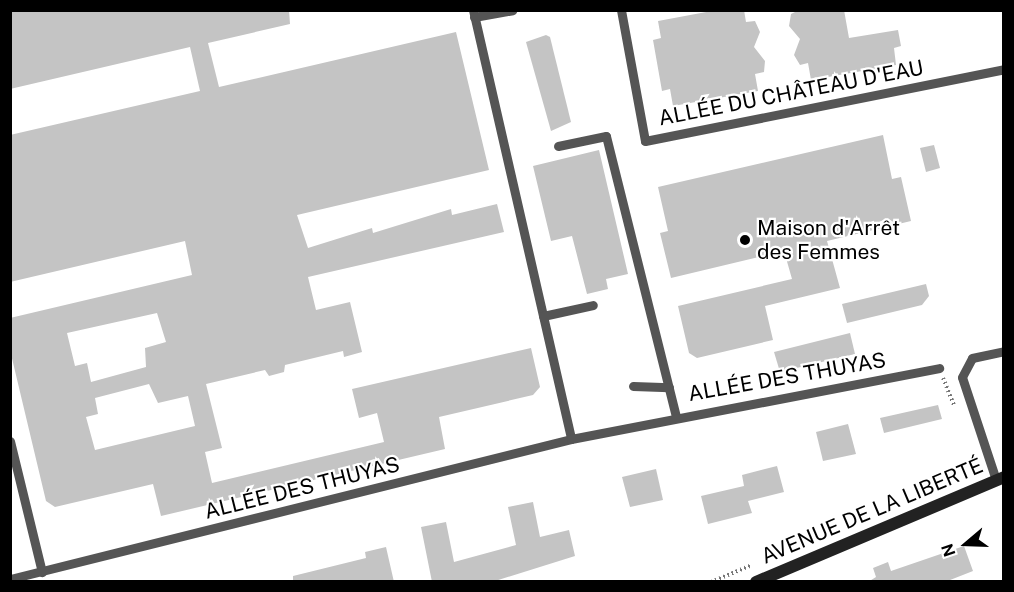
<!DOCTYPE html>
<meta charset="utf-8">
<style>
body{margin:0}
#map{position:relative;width:1014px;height:592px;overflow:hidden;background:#fff;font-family:"Public Sans",sans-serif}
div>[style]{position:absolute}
.building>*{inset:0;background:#c4c4c4}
.path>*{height:4px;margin-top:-2px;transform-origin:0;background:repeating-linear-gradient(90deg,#777 0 1.5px,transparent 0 4.5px)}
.service>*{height:9px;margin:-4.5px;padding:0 4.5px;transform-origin:4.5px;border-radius:4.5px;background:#555}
.secondary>*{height:12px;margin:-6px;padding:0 6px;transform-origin:6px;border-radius:6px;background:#222}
.dots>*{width:16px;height:16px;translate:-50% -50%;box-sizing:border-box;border:3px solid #fff;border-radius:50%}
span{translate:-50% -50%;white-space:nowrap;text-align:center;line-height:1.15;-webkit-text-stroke:4.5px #fff;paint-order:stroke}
.street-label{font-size:21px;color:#000}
.poi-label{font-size:21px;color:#000}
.left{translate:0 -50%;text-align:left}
.frame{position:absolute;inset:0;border:12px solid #000;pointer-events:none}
.north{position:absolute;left:936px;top:514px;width:60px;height:60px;-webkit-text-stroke:4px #fff;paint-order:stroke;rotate:251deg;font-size:16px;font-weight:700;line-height:24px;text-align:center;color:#000}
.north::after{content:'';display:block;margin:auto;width:21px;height:27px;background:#000;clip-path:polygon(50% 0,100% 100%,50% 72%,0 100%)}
</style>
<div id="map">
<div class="building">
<i style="clip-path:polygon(evenodd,10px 10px,289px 10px,290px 24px,208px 43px,219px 87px,456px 32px,489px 170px,297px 215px,308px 248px,372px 228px,373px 233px,451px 209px,452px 215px,497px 204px,504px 232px,308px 277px,316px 310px,350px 302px,362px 352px,344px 357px,343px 351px,285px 365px,284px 372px,269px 376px,265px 370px,206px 384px,222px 448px,205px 452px,212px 483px,384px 442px,377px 413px,359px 418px,352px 389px,531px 348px,540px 387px,533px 395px,439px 417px,445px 449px,161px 516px,153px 484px,55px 507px,46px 501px,10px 350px,10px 318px,192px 275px,185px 241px,10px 282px,10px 135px,200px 91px,190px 47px,10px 89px,10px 10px,157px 313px,166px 342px,145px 348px,146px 367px,91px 382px,87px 363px,75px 366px,67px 333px,157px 313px,10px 10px,149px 384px,158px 403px,188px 396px,195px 426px,95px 450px,86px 417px,98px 414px,95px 398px,149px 384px)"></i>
<i style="clip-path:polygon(717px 10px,744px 10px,746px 22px,755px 21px,760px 32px,754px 47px,765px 61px,764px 72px,755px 74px,758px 91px,673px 106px,670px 89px,662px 91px,653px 40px,661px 38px,658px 21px)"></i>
<i style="clip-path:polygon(799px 10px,844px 10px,849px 38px,898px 30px,901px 46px,894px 48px,896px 65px,811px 80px,808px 63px,800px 65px,794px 55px,800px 39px,789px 26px,791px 14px)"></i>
<i style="clip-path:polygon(546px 35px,550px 37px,571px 122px,551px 131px,526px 42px)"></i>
<i style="clip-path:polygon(883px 135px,892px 179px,901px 177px,911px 221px,827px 241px,840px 288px,765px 306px,773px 340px,697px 358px,689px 353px,678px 306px,792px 279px,784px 251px,671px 278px,660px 233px,668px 231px,658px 187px)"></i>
<i style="clip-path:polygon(934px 145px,940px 168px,926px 172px,920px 148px)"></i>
<i style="clip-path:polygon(599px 150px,628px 274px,606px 279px,608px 289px,587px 294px,572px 236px,551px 241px,533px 166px)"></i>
<i style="clip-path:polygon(926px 284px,929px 296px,922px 305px,847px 323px,842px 304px)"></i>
<i style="clip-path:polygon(850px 333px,855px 354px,780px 372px,774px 352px)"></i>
<i style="clip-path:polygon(938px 405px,942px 419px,884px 433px,880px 418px)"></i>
<i style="clip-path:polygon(848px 424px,856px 454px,823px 461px,816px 432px)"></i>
<i style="clip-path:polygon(777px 466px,784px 492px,748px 501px,752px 513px,708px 524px,701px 496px,744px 486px,742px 475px)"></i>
<i style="clip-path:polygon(656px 469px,663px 500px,630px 507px,622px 477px)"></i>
<i style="clip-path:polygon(533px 502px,540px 537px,569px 530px,575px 556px,492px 582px,432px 582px,421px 527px,446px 522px,454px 562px,516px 545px,508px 507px)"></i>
<i style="clip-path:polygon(964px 546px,973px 571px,945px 582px,868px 582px,876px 577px,873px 568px,888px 562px,891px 571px)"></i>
<i style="clip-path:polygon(386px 547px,394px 582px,293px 582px,293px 576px,366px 558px,365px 552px)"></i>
</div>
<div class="path">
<i style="left:943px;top:378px;width:31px;rotate:68deg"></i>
<i style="left:711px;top:582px;width:44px;rotate:-22.5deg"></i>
</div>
<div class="service">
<i style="left:473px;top:10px;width:440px;rotate:77.1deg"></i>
<i style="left:621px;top:10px;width:133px;rotate:79.6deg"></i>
<i style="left:645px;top:141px;width:366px;rotate:-11.3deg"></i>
<i style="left:474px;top:17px;width:39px;rotate:-10deg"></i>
<i style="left:558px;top:146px;width:49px;rotate:-11.8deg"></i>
<i style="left:606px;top:136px;width:289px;rotate:76deg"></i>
<i style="left:543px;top:316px;width:51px;rotate:-12.4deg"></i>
<i style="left:633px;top:386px;width:36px;rotate:2deg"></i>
<i style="left:10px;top:441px;width:135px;rotate:76.3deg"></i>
<i style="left:996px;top:480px;width:108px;rotate:-108.3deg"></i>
<i style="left:962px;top:377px;width:21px;rotate:-62deg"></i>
<i style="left:972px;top:358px;width:33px;rotate:-12deg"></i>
<i style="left:10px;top:579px;width:578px;rotate:-14.01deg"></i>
<i style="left:571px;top:439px;width:375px;rotate:-10.9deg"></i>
</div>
<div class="secondary">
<i style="left:756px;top:582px;width:269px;rotate:-22.9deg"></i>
</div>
<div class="dots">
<i style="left:745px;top:240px;background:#000"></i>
</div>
<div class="street-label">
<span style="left:791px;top:93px;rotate:-11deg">ALLÉE DU CHÂTEAU D'EAU</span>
<span style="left:787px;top:377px;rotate:-10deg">ALLÉE DES THUYAS</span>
<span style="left:302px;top:488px;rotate:-14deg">ALLÉE DES THUYAS</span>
<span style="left:872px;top:511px;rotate:-23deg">AVENUE DE LA LIBERTÉ</span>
</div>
<div class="poi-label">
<span class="left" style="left:757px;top:240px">Maison d'Arrêt<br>des Femmes</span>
</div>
<div class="frame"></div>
<div class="north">N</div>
</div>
